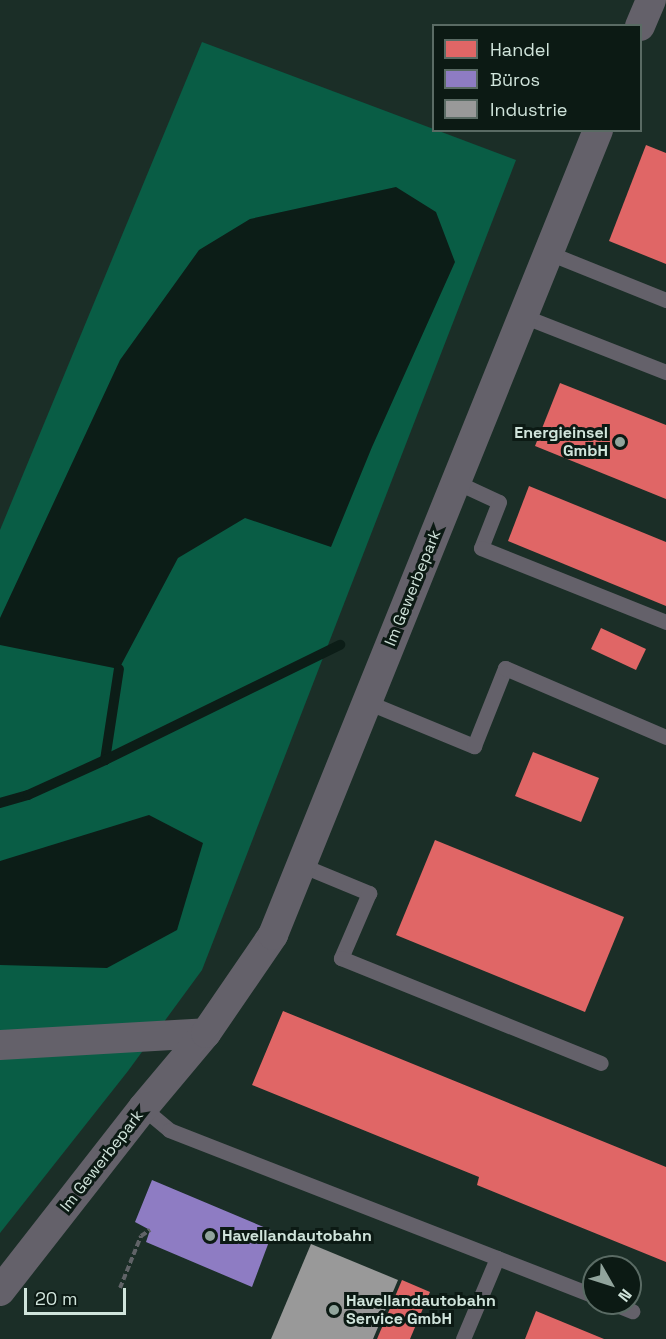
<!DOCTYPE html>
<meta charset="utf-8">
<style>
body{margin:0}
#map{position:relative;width:666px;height:1339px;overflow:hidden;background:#1b2e27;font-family:"Space Grotesk",sans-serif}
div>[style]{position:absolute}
.green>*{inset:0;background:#095d45}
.water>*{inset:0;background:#0c1d17}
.shops>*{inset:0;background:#e06666}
.offices>*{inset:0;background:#8e7cc3}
.industry>*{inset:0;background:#999}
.stream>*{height:10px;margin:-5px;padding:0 5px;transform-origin:5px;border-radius:5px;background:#0c1d17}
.path>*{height:4px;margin-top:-2px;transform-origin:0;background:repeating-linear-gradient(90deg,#606367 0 6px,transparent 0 9px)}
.lane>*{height:15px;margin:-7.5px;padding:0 7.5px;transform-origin:7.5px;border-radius:7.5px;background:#64616a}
.street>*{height:30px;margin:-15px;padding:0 15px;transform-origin:15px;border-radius:15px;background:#64616a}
.dots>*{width:16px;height:16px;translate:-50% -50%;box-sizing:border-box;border:3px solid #0c1a14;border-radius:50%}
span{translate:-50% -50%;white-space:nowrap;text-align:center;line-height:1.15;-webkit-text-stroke:6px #0c1a14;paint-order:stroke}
.poi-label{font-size:16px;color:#d0e4db;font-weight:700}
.right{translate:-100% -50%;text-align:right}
.left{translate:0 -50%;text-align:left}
.street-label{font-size:16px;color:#d0e4db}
.legend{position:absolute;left:432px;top:24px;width:210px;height:108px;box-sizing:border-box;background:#0c1a14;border:2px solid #5a6b64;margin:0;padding:8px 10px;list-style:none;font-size:18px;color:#d0e4db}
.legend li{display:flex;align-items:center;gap:12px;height:30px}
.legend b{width:30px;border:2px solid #5a6b64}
.north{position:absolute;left:582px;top:1255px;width:60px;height:60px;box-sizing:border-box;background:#0c1a14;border:2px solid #5a6b64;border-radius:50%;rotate:129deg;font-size:16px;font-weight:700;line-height:24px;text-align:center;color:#d0e4db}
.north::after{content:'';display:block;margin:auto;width:21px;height:27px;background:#91a49c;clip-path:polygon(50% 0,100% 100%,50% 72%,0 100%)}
.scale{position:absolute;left:24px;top:1288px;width:102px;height:27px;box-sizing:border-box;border:3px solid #d0e4db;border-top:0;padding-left:8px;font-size:18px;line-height:21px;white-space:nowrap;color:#d0e4db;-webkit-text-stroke:4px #0c1a14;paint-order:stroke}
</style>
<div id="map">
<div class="green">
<i style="clip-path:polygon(202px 42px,516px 160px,202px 970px,128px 1071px,0 1233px,0 530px)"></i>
</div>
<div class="water">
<i style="clip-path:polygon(396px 187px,436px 212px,455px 262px,372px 447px,331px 547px,245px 518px,178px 558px,119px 669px,0 645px,0 618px,120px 360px,199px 250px,250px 219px)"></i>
<i style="clip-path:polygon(149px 815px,203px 843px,177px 930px,107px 968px,0 965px,0 861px)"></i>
</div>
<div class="shops">
<i style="clip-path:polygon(646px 145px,666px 153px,666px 264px,609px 241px)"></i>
<i style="clip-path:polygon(560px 383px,666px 425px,666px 499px,535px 446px)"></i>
<i style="clip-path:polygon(529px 486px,666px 542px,666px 606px,508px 541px)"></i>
<i style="clip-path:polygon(601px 628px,646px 649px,636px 670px,591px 649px)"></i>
<i style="clip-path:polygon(533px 752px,599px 778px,581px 822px,515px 796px)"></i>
<i style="clip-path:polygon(435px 840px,624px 917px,585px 1012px,396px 935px)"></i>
<i style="clip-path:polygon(283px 1011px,666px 1167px,666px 1262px,477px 1185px,479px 1177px,252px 1085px)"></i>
<i style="clip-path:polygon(402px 1280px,430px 1292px,410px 1339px,377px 1339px)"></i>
<i style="clip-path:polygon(536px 1311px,604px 1339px,525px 1339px)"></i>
</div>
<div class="offices">
<i style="clip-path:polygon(152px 1180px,273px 1231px,252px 1287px,146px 1242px,150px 1230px,135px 1222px)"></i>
</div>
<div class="industry">
<i style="clip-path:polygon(311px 1244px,398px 1280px,373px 1339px,271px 1339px)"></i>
</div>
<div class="stream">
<i style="left:105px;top:760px;width:92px;rotate:-81.3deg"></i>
<i style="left:0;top:803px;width:29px;rotate:-16deg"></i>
<i style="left:28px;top:795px;width:85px;rotate:-24.4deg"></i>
<i style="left:105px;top:760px;width:262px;rotate:-26.1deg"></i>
</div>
<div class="path">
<i style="left:120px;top:1288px;width:56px;rotate:-68deg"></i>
<i style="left:141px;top:1236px;width:11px;rotate:-34deg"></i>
</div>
<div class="lane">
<i style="left:549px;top:253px;width:126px;rotate:21.9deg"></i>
<i style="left:523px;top:316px;width:154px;rotate:21.4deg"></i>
<i style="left:456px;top:482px;width:47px;rotate:24.9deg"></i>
<i style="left:499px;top:502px;width:49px;rotate:111.4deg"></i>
<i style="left:481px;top:548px;width:199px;rotate:21.8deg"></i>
<i style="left:367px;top:702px;width:116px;rotate:22.4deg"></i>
<i style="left:474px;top:746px;width:84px;rotate:-68.3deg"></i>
<i style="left:505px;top:668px;width:175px;rotate:23.2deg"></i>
<i style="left:301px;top:865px;width:74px;rotate:22.4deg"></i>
<i style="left:369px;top:893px;width:71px;rotate:113.3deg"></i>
<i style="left:341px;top:958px;width:280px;rotate:22deg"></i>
<i style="left:143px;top:1108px;width:34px;rotate:40deg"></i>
<i style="left:169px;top:1130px;width:456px;rotate:21.3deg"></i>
<i style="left:612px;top:1303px;width:22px;rotate:22deg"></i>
<i style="left:463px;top:1339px;width:88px;rotate:-67.2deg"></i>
</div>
<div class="street">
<i style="left:640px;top:26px;width:28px;rotate:-67deg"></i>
<i style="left:0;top:1045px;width:206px;rotate:-3.3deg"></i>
<i style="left:0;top:1291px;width:232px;rotate:-52deg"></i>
<i style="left:143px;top:1108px;width:98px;rotate:-50deg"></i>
<i style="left:206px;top:1033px;width:119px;rotate:-55.6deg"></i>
<i style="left:273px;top:935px;width:868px;rotate:-68.01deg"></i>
</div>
<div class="dots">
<i style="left:620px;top:442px;background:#91a49c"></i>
<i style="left:210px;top:1236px;background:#91a49c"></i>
<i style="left:334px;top:1310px;background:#91a49c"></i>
</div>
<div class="poi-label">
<span class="right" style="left:608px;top:442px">Energieinsel<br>GmbH</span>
<span class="left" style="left:222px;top:1236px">Havellandautobahn</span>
<span class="left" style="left:346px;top:1310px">Havellandautobahn<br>Service GmbH</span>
</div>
<div class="street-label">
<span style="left:413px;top:588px;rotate:-68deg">Im Gewerbepark</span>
<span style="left:102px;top:1161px;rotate:-52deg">Im Gewerbepark</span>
</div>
<ul class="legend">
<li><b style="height:16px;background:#e06666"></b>Handel</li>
<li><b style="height:16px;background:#8e7cc3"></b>Büros</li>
<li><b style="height:16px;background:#999"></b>Industrie</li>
</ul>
<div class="north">N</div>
<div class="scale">20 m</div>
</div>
